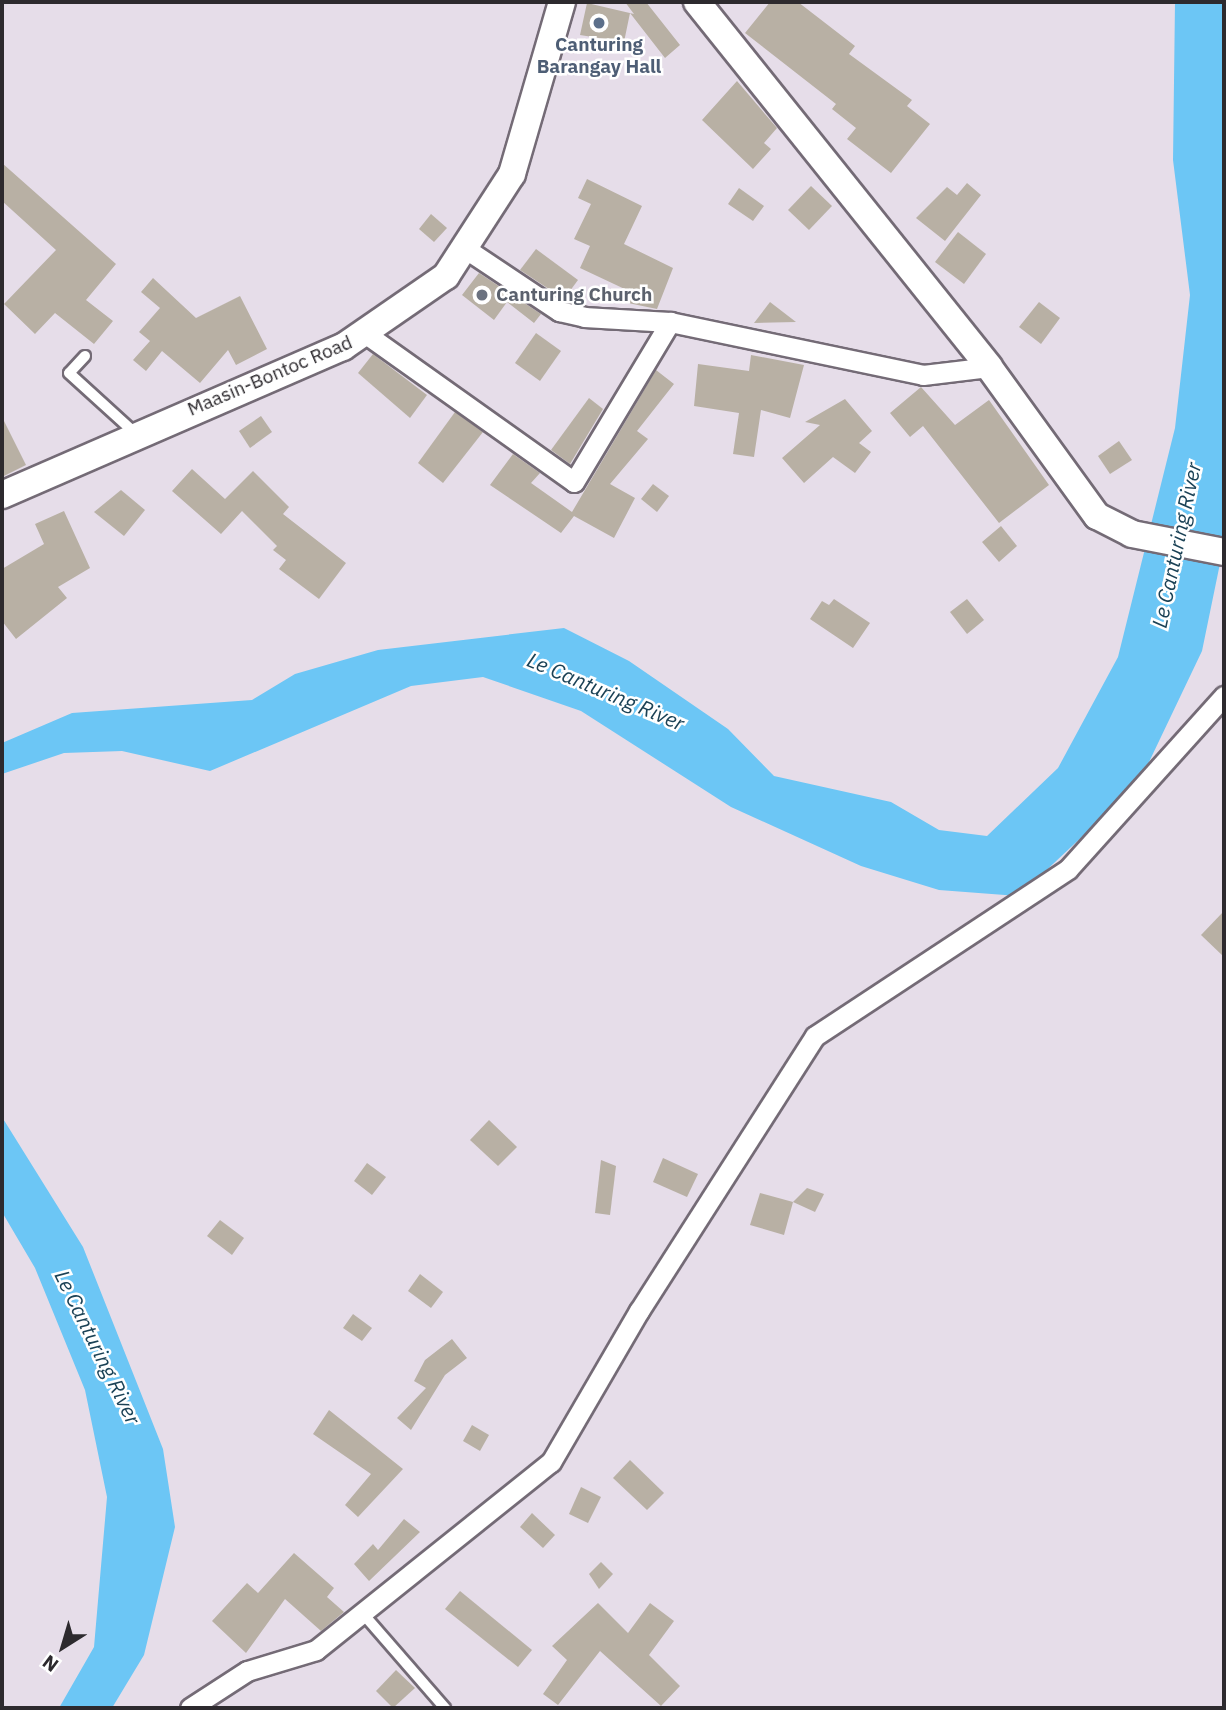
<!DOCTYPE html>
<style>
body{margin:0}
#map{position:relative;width:1226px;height:1710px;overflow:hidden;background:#e6dde9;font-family:"IBM Plex Sans",sans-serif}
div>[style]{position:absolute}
.water>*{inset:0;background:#6cc6f5}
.building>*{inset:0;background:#b8b0a4}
.roads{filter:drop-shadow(2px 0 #746b76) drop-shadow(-2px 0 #746b76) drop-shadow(0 2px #746b76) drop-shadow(0 -2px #746b76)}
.lane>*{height:10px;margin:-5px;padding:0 5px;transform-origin:5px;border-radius:5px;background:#fff}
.street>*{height:19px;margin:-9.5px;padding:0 9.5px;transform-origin:9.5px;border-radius:9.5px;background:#fff}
.secondary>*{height:26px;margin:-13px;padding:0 13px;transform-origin:13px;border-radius:13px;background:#fff}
.dots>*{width:19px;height:19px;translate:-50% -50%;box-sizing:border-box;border:4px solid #fff;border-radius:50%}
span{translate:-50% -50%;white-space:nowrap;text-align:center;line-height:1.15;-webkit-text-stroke:5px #fff;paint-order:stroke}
.service-label{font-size:19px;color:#4e5e75;font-weight:700}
.worship-label{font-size:19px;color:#5b616d;font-weight:700}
.left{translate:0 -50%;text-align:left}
.street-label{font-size:19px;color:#2d2a2e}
.water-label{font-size:21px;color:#1b4256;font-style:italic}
.frame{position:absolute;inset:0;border:4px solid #2d2a2e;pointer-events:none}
.north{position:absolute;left:28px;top:1612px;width:70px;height:70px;-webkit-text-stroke:5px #fff;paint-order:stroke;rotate:217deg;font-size:19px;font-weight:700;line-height:28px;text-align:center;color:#2d2a2e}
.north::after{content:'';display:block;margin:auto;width:24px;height:32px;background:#2d2a2e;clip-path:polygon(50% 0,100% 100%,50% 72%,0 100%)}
</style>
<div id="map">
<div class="water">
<i style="clip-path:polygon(1175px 2px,1224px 2px,1224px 544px,1202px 651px,1139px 783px,1019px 896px,939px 890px,861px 866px,731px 807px,581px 711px,483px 677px,411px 686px,210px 771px,122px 751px,64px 753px,2px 774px,2px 743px,72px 713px,252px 700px,295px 674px,378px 650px,564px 628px,629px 661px,728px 729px,774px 776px,891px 802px,939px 830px,987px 836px,1058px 768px,1118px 657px,1175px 428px,1190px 295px,1173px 160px)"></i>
<i style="clip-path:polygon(2px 1117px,83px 1247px,163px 1449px,175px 1527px,144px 1655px,112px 1708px,59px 1708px,94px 1647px,107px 1497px,85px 1390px,35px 1268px,2px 1212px)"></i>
</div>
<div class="building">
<i style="clip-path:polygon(625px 2px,646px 2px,680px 45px,665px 58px,630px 13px,624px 42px,580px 35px,587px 3px,634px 14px)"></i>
<i style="clip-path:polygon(770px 2px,798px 2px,855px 46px,849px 54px,912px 100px,907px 106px,930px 124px,891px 173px,847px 139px,856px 128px,832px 109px,836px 104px,745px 33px)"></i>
<i style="clip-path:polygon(737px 81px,777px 128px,764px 143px,771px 149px,753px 169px,702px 120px)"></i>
<i style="clip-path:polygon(2px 163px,116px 264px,86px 300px,113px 321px,94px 344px,55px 313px,35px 334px,4px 304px,56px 250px,2px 201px)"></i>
<i style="clip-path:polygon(587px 179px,642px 206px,624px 244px,673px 268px,657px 309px,628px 303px,631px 292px,580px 268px,590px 246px,574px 239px,591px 204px,578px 198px)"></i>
<i style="clip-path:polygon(967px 183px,981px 195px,945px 241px,916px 218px,947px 187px,957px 195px)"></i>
<i style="clip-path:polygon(811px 186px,832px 206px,809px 230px,788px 210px)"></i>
<i style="clip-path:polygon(739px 188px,764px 206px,753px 221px,728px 204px)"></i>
<i style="clip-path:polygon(431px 214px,447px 228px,434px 242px,419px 229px)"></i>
<i style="clip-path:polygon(958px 232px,986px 254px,964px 284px,935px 262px)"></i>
<i style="clip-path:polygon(536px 249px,578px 280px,564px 299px,520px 270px)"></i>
<i style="clip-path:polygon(479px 273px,541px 314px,534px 323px,507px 302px,494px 320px,462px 295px)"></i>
<i style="clip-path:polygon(153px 278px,196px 318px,240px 296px,267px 349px,236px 365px,228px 350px,200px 383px,162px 351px,146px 371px,133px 360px,150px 341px,139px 332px,160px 308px,141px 292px)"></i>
<i style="clip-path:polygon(770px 302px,796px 322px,754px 323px)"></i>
<i style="clip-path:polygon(1039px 302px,1060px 318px,1041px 344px,1019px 327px)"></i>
<i style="clip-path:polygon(536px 333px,561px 351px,540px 381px,515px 363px)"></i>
<i style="clip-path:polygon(373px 354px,427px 395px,410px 418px,358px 373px)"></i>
<i style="clip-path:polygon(751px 355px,804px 365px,790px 418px,761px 410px,754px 457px,733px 454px,739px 413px,694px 406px,698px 364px,749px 371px)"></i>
<i style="clip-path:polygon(656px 370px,674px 384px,637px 431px,648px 439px,610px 484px,635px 498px,614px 538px,574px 516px,561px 533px,490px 485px,513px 454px,540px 473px,531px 483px,572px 512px)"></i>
<i style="clip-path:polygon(921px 387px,955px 425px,989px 400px,1049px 485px,999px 523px,923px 426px,910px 437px,890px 413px)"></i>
<i style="clip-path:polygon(589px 398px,603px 409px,570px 464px,551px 450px)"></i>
<i style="clip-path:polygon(845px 399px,872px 431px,859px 443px,871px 452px,855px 473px,833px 457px,804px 483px,782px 458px,820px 425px,805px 422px)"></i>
<i style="clip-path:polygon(455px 412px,483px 432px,443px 483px,418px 463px)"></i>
<i style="clip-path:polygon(261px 416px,272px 432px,250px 448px,239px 431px)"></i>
<i style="clip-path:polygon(2px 417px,26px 465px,2px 477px)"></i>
<i style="clip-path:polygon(1119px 441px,1132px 460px,1110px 474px,1098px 456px)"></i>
<i style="clip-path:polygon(192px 469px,225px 499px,253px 471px,289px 507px,283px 514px,346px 563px,319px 599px,279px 569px,286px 560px,273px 550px,277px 546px,242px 511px,221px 534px,172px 491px)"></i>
<i style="clip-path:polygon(653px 484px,669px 496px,657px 512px,641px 499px)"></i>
<i style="clip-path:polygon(121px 490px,145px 510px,124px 536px,94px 512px)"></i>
<i style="clip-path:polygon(64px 511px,90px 568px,58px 587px,67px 598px,16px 639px,2px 621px,2px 569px,44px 544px,35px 524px)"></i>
<i style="clip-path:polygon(1001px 526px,1017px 546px,999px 562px,982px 542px)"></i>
<i style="clip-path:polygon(834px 599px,870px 623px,853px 648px,810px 619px,822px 601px,829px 605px)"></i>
<i style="clip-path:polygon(967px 599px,984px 620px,967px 634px,950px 612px)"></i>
<i style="clip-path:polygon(1224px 911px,1224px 957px,1201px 935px)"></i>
<i style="clip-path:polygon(489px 1120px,517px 1147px,498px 1166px,470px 1140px)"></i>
<i style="clip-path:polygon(663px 1158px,698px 1174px,687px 1197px,653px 1182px)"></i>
<i style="clip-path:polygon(601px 1160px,616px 1166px,610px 1215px,595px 1213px)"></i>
<i style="clip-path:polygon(367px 1163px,386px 1177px,372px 1195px,354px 1181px)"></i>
<i style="clip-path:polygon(807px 1188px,824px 1194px,815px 1212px,793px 1202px)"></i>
<i style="clip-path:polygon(760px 1193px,793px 1202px,784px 1235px,750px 1225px)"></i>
<i style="clip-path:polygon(220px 1220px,244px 1238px,232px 1255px,207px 1236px)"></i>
<i style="clip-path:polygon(420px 1274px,443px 1292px,431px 1308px,408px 1291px)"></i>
<i style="clip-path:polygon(353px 1314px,372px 1328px,362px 1341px,343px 1328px)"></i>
<i style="clip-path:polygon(452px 1339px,467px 1358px,445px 1375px,411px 1430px,397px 1418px,426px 1388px,414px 1381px,425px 1360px)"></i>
<i style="clip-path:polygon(329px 1410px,403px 1469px,358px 1517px,345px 1505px,371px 1474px,313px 1434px)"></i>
<i style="clip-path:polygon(472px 1425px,489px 1435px,480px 1451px,463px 1441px)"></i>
<i style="clip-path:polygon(630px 1460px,664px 1493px,647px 1510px,613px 1478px)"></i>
<i style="clip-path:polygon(581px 1487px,601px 1497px,588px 1523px,569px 1514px)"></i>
<i style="clip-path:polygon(532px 1513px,555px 1535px,543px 1548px,520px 1527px)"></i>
<i style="clip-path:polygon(404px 1519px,420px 1532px,369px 1581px,354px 1564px,373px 1544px,378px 1550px)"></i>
<i style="clip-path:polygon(294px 1553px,334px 1588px,327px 1597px,344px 1612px,321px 1631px,285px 1599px,246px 1653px,212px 1621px,247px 1583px,258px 1593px)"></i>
<i style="clip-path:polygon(601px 1562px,613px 1574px,599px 1589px,589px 1574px)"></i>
<i style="clip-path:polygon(460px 1591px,532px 1650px,518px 1667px,445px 1609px)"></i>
<i style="clip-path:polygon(598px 1603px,628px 1633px,650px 1603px,674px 1621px,649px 1655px,680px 1686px,661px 1706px,600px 1651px,558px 1705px,543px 1694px,567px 1660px,552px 1646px)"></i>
<i style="clip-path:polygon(396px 1670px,415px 1688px,393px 1708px,376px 1691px)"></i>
</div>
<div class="roads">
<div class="lane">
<i style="left:85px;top:356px;width:23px;rotate:133deg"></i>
<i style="left:69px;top:373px;width:89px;rotate:42.3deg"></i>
<i style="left:365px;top:1616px;width:122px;rotate:49deg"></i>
</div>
<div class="street">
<i style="left:466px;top:249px;width:112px;rotate:33.7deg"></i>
<i style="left:559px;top:311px;width:26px;rotate:13deg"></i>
<i style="left:584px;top:317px;width:86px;rotate:3.3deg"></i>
<i style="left:670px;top:322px;width:258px;rotate:11.8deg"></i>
<i style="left:923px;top:375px;width:66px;rotate:-6.9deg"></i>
<i style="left:366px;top:334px;width:255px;rotate:35.4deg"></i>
<i style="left:574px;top:482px;width:187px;rotate:-59deg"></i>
<i style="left:190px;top:1708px;width:68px;rotate:-33deg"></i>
<i style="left:247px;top:1671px;width:72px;rotate:-16.9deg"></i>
<i style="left:316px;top:1650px;width:301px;rotate:-38.7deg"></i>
<i style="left:551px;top:1462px;width:175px;rotate:-59.8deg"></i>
<i style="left:639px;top:1311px;width:326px;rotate:-57.4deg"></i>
<i style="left:815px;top:1036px;width:303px;rotate:-33.4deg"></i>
<i style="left:1068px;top:869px;width:233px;rotate:-48deg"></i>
</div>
<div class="secondary">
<i style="left:697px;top:2px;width:467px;rotate:51.3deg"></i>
<i style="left:989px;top:367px;width:184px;rotate:54.1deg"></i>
<i style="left:1097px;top:516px;width:39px;rotate:27deg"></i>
<i style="left:1132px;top:534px;width:94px;rotate:11.1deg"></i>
<i style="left:2px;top:495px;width:372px;rotate:-23.5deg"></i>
<i style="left:343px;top:347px;width:125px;rotate:-34.6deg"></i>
<i style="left:446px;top:276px;width:121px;rotate:-57.1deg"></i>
<i style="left:512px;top:174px;width:179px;rotate:-73.8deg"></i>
</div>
</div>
<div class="dots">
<i style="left:599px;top:23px;background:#5c6f8a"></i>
<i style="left:482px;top:295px;background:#6b7280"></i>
</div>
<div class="service-label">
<span style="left:599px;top:56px">Canturing<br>Barangay Hall</span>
</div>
<div class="worship-label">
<span class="left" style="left:496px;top:295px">Canturing Church</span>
</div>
<div class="street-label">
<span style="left:270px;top:376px;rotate:-23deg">Maasin-Bontoc Road</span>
</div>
<div class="water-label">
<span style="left:1176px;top:545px;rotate:-78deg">Le Canturing River</span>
<span style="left:606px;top:691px;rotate:23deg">Le Canturing River</span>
<span style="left:98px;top:1347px;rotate:64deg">Le Canturing River</span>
</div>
<div class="frame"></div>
<div class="north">N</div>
</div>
